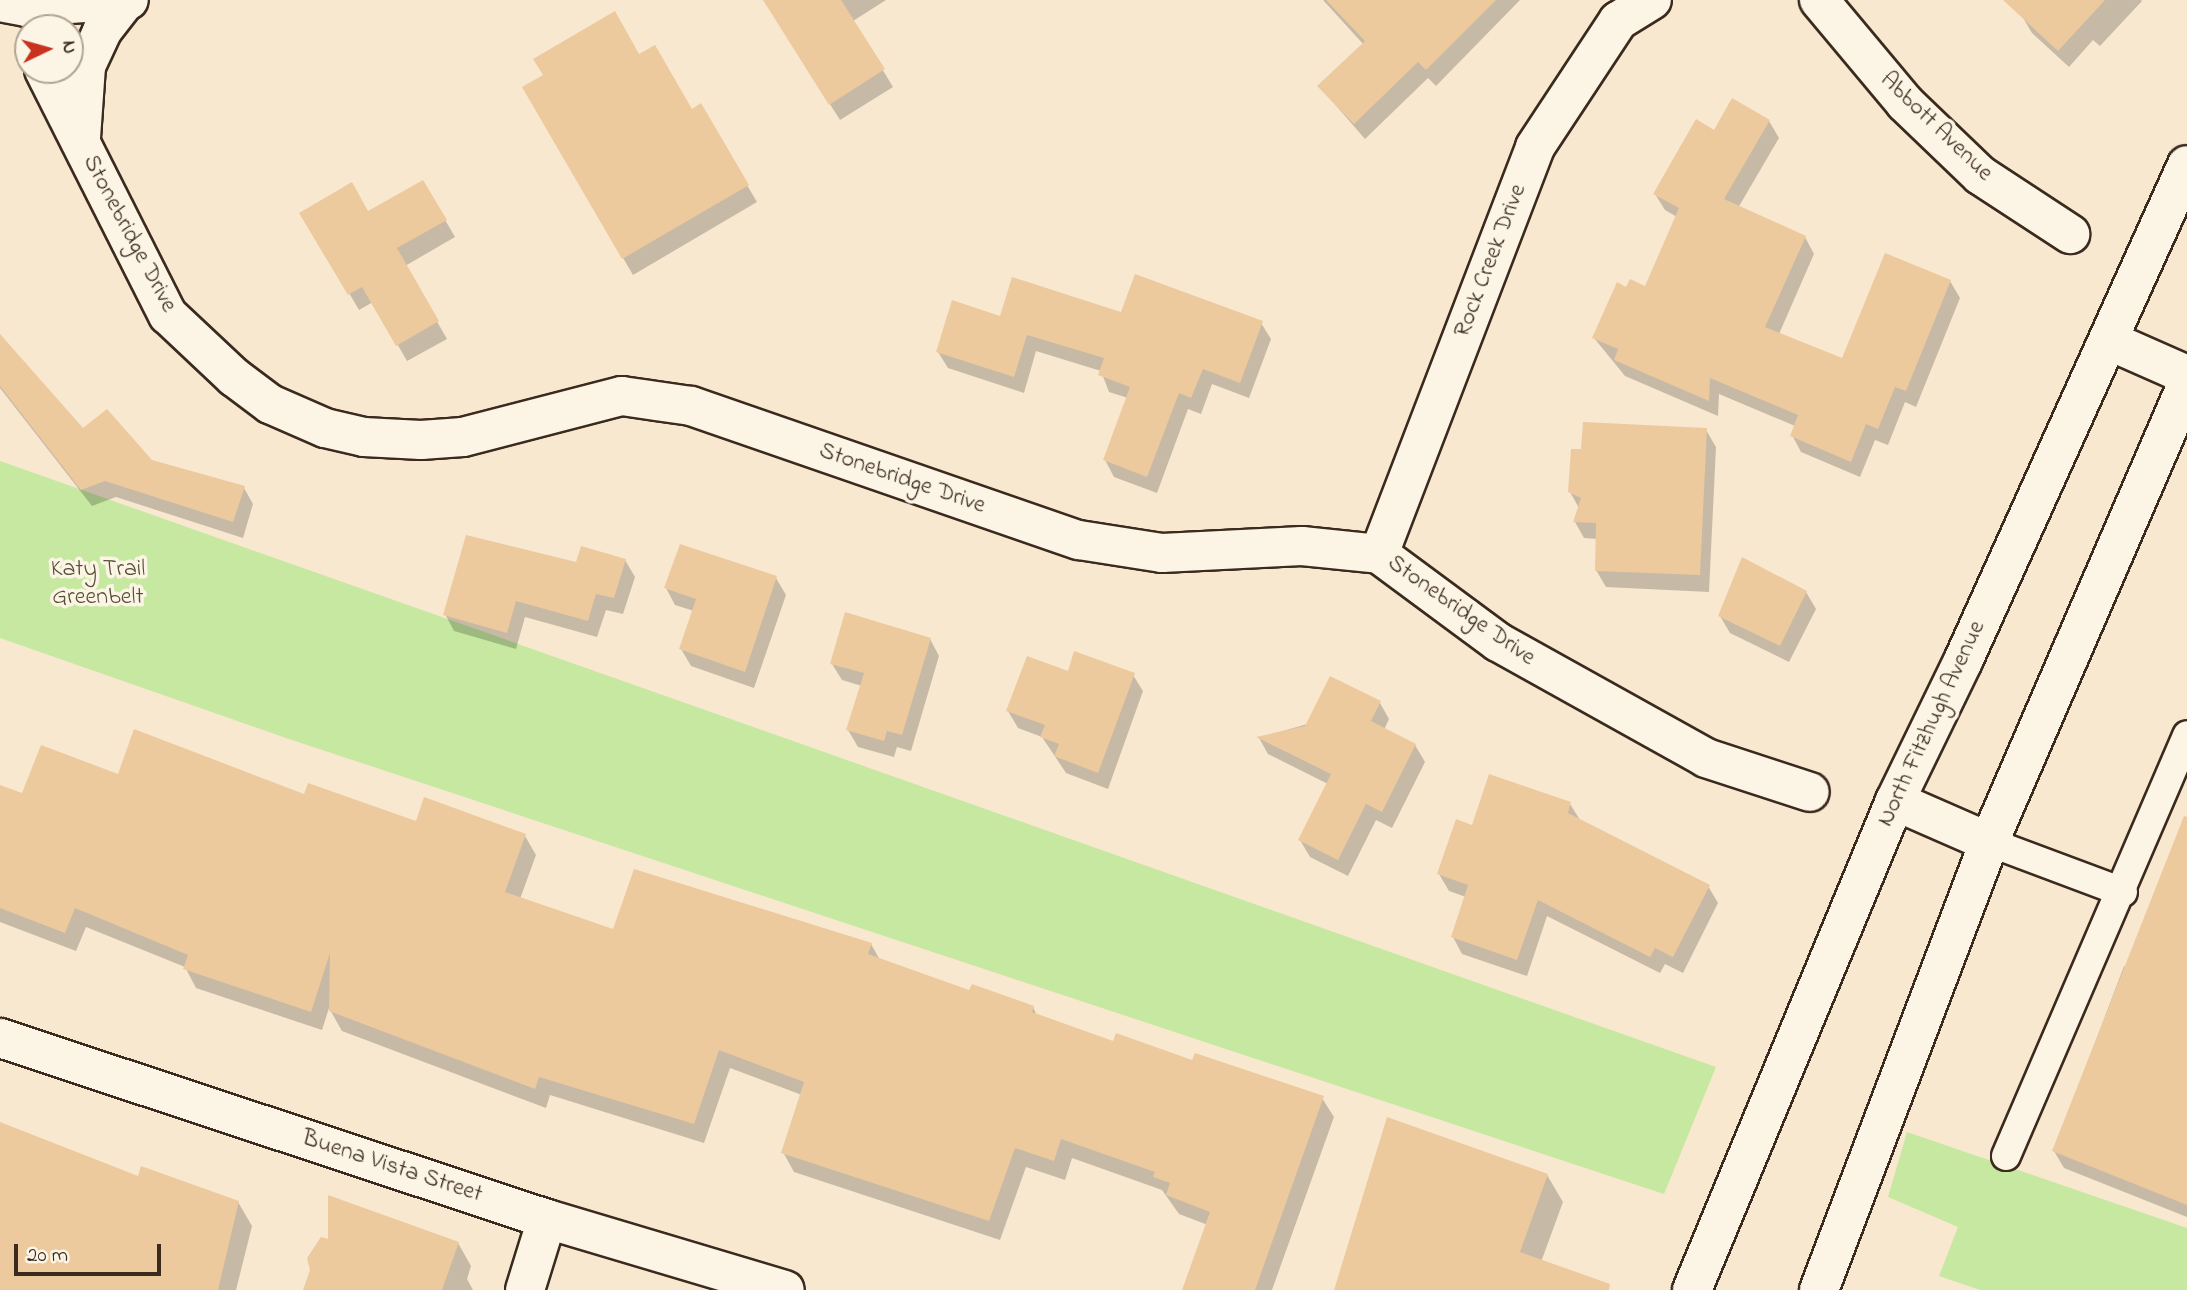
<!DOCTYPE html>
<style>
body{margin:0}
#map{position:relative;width:2187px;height:1290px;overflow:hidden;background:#f8e8d0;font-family:"Indie Flower",sans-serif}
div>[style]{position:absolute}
.green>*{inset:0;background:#c6e8a0}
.shadow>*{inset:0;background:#0003}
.building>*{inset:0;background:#edc99e}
.roads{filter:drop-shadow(2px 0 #3b2a1e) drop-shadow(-2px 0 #3b2a1e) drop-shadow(0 2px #3b2a1e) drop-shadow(0 -2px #3b2a1e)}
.service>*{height:28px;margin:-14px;padding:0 14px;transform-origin:14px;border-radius:14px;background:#fcf5e5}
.minor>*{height:38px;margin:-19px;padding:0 19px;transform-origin:19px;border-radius:19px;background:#fcf5e5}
.tertiary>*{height:38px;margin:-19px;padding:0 19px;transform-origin:19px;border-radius:19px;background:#fcf5e5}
.secondary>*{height:38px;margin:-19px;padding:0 19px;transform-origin:19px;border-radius:19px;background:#fcf5e5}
span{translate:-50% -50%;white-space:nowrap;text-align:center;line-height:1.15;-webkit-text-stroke:7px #fcf5e5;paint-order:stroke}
.street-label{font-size:24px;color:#3b2a1e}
.park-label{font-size:24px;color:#575038}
.north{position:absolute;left:14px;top:14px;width:70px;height:70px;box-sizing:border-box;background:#fcf5e5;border:2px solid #afa495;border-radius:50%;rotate:85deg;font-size:19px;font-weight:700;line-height:28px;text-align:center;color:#3b2a1e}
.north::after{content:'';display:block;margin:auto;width:24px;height:32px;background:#c8321e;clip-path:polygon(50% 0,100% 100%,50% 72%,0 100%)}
.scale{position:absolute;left:14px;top:1244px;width:147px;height:32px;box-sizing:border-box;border:4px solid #3b2a1e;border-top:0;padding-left:9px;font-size:21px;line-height:24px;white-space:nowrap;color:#3b2a1e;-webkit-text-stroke:5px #fcf5e5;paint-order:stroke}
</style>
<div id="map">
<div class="green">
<i style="clip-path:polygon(0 461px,1716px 1067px,1664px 1194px,286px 738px,0 638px)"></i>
<i style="clip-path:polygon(1907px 1132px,2187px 1228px,2187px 1290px,1980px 1290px,1939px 1276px,1958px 1227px,1888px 1197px)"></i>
</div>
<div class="shadow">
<i style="clip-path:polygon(764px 0,886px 0,853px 21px,893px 87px,840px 120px)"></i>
<i style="clip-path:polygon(1323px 0,1520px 0,1436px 86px,1428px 78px,1365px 139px,1319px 86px,1364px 45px)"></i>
<i style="clip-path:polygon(2030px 0,2141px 0,2142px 1px,2100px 46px,2093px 40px,2069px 67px,2032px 33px,2022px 16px)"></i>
<i style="clip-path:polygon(639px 56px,692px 112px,700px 106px,757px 202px,633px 275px,524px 88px,545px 76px)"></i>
<i style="clip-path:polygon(1769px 121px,1779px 138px,1738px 208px,1805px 237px,1814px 254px,1779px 334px,1843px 360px,1950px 281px,1960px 298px,1916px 407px,1905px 402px,1888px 445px,1875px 440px,1860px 477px,1801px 452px,1792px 435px,1795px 426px,1719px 394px,1718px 416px,1625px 376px,1594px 338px,1627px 289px,1646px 289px,1677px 217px,1665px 210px,1655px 194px,1715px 132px)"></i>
<i style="clip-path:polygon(423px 182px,455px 237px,405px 266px,447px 339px,407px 361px,373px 302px,359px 310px,302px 213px,368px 214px)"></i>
<i style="clip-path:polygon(1122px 314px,1261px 323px,1271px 339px,1249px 398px,1212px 384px,1201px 414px,1188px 409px,1157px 493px,1114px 477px,1105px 460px,1128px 398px,1109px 392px,1101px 371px,1036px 351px,1024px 393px,948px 368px,938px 352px,1001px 318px)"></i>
<i style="clip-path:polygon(0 337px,83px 431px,151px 462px,244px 488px,253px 504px,243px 538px,116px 497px,92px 506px,0 388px)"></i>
<i style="clip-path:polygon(1706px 430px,1716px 447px,1709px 592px,1606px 587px,1596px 570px,1597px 539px,1584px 538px,1575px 522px,1579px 508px,1570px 492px)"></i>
<i style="clip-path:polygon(625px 560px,635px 577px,623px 614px,606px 610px,597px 637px,525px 617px,516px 649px,454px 631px,445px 614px,578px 564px)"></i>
<i style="clip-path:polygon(776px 578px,786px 595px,754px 688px,691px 666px,681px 649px,694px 611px,675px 605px,666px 588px)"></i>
<i style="clip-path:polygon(1806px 592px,1816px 609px,1789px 662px,1730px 633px,1720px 616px)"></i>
<i style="clip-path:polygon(930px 639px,939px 656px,911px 751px,897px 747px,894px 757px,858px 747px,848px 730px,862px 686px,842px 680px,832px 664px)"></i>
<i style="clip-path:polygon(1069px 674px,1133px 675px,1143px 691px,1108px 789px,1066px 773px,1042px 737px,1018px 728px,1008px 711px)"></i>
<i style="clip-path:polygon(1380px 703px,1389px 719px,1384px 730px,1415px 745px,1425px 762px,1392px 828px,1376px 820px,1348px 876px,1310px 857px,1300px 840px,1328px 784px,1268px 754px,1259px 738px)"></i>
<i style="clip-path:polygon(119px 776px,305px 796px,417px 823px,525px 836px,536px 855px,520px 899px,614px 931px,871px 944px,880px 960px,970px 992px,1033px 1007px,1037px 1016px,1114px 1043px,1322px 1098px,1334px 1117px,1272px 1290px,1184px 1290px,1208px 1225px,1179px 1214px,1162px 1190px,1072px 1158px,1065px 1180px,1026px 1167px,1000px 1240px,794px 1172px,783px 1152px,802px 1095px,730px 1068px,704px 1143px,550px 1095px,546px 1108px,342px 1031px,329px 1008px,322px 1030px,196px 988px,185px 967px,86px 927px,76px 951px,0 922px,0 787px,23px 796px)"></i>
<i style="clip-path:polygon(1570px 804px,1580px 820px,1708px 886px,1718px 903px,1683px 973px,1665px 964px,1660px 973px,1547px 916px,1527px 976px,1462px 954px,1453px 937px,1466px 897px,1449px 891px,1439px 874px,1473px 827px)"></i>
<i style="clip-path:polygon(2187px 828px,2187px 1217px,2064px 1168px,2054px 1151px,2124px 966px,2127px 968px)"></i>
<i style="clip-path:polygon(0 1124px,139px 1179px,238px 1202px,252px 1226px,236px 1290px,0 1290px)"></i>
<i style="clip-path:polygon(1547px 1175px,1563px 1202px,1541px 1262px,1608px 1290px,1336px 1290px)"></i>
<i style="clip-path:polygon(458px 1243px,471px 1266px,467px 1279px,473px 1290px,305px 1290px)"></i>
</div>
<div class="building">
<i style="clip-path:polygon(763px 0,841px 0,885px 69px,829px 105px)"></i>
<i style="clip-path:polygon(1326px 0,1496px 0,1426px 70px,1418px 62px,1354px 124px,1317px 86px,1365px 41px)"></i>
<i style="clip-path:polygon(2003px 0,2105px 0,2058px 51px)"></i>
<i style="clip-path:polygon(615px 11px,639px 54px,655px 45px,692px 109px,701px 103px,749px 185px,622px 259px,522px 87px,543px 75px,533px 59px)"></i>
<i style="clip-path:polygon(1732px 98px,1770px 120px,1724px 199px,1806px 236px,1765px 327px,1842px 358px,1885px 253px,1951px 280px,1906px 391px,1895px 387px,1878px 429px,1866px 424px,1851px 462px,1790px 436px,1798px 415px,1710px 378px,1709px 401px,1614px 360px,1618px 349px,1592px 338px,1617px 282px,1626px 287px,1630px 279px,1645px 286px,1679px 208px,1653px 194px,1696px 119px,1714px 130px)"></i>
<i style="clip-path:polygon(423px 180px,447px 220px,397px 248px,439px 321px,396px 346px,362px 287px,348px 295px,299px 213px,352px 182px,368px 211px)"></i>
<i style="clip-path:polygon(1135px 274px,1263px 321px,1240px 383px,1203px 369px,1191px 398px,1179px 393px,1147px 477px,1103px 460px,1130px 387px,1098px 375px,1104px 358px,1027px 335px,1014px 377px,936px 352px,952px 300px,1000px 316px,1012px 277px,1121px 312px)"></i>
<i style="clip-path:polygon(0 334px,83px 428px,107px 409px,152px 460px,245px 486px,233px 522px,105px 481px,81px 490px,0 386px)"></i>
<i style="clip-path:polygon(1583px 422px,1707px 428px,1700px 575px,1595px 571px,1596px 523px,1573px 522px,1581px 498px,1568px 492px,1571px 449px,1581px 449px)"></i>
<i style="clip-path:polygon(466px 535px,576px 562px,581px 546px,626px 559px,614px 598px,596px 594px,588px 621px,516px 601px,507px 633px,443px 615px)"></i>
<i style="clip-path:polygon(680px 544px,777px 576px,745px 672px,679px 649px,696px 599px,664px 588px)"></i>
<i style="clip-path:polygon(1742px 557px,1807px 591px,1780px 646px,1718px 616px)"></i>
<i style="clip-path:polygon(845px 612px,931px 638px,902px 735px,887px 731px,884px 741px,846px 730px,864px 673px,830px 664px)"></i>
<i style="clip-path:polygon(1074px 651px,1135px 673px,1098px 773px,1054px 756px,1059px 744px,1040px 737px,1045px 725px,1006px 711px,1027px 656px,1068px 671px)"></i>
<i style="clip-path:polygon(1330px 676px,1381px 701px,1371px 721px,1416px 744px,1382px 812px,1366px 804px,1338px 860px,1298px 840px,1331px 774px,1256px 737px,1305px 726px)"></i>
<i style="clip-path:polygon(134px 729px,304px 794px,308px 783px,416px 821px,424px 797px,526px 834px,505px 892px,613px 929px,634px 869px,872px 943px,868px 954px,969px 990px,972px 984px,1034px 1006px,1032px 1012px,1113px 1041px,1116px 1033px,1192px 1060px,1195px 1053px,1324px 1096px,1255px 1290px,1182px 1290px,1210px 1212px,1166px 1195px,1170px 1183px,1153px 1177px,1155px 1172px,1061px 1139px,1054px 1161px,1015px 1148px,989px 1221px,781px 1153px,804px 1082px,719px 1050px,694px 1124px,539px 1077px,535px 1089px,329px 1011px,330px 953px,311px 1012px,183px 969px,188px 955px,75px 908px,65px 933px,0 908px,0 785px,22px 793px,41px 745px,118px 774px)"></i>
<i style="clip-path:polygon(1489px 774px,1571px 802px,1568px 813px,1710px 885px,1673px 957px,1655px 948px,1650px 957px,1538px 900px,1517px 960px,1451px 937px,1468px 885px,1437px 874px,1456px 819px,1472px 825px)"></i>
<i style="clip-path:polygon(2184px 816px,2187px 817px,2187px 1205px,2052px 1151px)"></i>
<i style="clip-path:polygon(1387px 1117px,1548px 1174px,1520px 1252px,1610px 1284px,1609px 1290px,1334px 1290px)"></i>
<i style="clip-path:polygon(0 1122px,138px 1176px,141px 1166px,239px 1201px,218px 1290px,0 1290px)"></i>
<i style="clip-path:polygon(328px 1195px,459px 1242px,442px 1290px,303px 1290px,310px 1270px,307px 1258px,321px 1237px,328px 1239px)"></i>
</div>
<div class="roads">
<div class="service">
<i style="left:1989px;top:842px;width:143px;rotate:20.5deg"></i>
<i style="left:2006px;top:1156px;width:458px;rotate:-66.7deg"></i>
</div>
<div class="minor">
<i style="left:1819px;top:0;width:134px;rotate:50.1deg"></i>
<i style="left:1905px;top:103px;width:104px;rotate:43.8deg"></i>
<i style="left:1980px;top:175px;width:108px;rotate:33.2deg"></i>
<i style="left:0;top:2px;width:26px;rotate:11deg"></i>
<i style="left:26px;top:7px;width:103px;rotate:-3.9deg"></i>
<i style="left:44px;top:70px;width:275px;rotate:63.2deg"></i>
<i style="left:168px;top:315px;width:91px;rotate:43.2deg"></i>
<i style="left:234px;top:377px;width:45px;rotate:36.9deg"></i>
<i style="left:270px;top:404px;width:60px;rotate:23.6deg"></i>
<i style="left:325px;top:428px;width:40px;rotate:13deg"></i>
<i style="left:364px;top:437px;width:57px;rotate:3deg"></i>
<i style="left:421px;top:440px;width:42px;rotate:-4.1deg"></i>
<i style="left:463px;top:437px;width:164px;rotate:-14.5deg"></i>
<i style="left:622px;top:396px;width:70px;rotate:8.2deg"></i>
<i style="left:691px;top:406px;width:410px;rotate:19.1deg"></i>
<i style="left:1079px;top:540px;width:84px;rotate:8.9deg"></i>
<i style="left:1162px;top:553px;width:140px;rotate:-2.9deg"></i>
<i style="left:1302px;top:546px;width:77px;rotate:5.9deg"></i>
<i style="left:1379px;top:554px;width:148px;rotate:36.5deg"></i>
<i style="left:1498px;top:642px;width:238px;rotate:29.1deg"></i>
<i style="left:1706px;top:758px;width:109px;rotate:18.1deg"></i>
<i style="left:81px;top:138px;width:72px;rotate:-86deg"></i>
<i style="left:86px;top:66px;width:38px;rotate:-65deg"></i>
<i style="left:102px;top:31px;width:37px;rotate:-52deg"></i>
<i style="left:1379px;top:554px;width:436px;rotate:-69deg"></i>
<i style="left:1535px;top:147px;width:151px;rotate:-56.6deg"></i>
<i style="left:1618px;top:21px;width:40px;rotate:-32deg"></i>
<i style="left:0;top:1038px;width:576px;rotate:18.31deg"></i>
<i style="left:547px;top:1219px;width:248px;rotate:16.6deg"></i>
<i style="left:525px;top:1290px;width:74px;rotate:-72.8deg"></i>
</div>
<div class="tertiary">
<i style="left:2110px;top:341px;width:84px;rotate:23.8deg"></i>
</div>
<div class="secondary">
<i style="left:1895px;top:801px;width:103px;rotate:23.6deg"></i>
<i style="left:1692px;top:1290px;width:529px;rotate:-67.46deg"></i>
<i style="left:1895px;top:801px;width:156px;rotate:-64.1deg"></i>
<i style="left:1963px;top:661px;width:544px;rotate:-65.7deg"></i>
<i style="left:1819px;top:1290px;width:479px;rotate:-69.2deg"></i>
<i style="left:1989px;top:842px;width:498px;rotate:-66.6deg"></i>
</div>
</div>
<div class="street-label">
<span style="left:1936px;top:127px;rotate:44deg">Abbott Avenue</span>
<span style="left:129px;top:234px;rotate:62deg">Stonebridge Drive</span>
<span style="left:1491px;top:261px;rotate:-69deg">Rock Creek Drive</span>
<span style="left:902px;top:479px;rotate:19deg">Stonebridge Drive</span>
<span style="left:1461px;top:611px;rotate:35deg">Stonebridge Drive</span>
<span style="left:1932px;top:724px;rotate:-65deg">North Fitzhugh Avenue</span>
<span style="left:392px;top:1167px;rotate:18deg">Buena Vista Street</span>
</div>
<div class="park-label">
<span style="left:98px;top:584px">Katy Trail<br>Greenbelt</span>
</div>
<div class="north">N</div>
<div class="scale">20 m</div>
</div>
